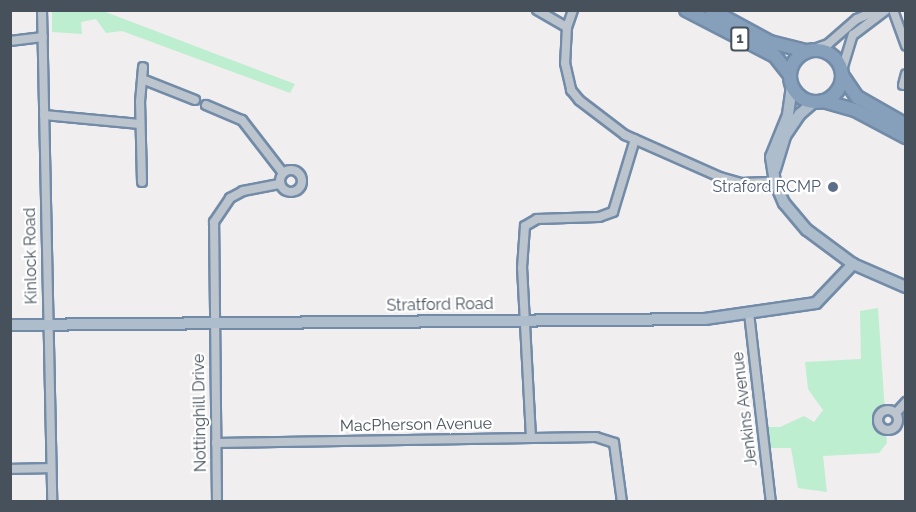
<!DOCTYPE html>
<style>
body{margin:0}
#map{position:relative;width:916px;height:512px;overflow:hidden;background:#f0eeee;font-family:Raleway,sans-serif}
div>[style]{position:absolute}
.green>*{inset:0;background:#bdeed0}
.roads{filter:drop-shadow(2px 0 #728ba8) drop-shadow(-2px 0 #728ba8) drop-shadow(0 2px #728ba8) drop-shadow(0 -2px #728ba8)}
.minor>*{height:8px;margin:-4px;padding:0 4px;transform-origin:4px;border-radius:4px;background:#bcc5cd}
.minor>.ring{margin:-4px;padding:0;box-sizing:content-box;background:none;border:8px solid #bcc5cd;border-radius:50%}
.major>*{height:10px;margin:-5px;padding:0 5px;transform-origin:5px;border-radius:5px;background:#aebdcc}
.highway>*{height:12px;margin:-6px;padding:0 6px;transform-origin:6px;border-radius:6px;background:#86a0bc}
.highway>.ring{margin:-6px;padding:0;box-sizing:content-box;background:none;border:12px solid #86a0bc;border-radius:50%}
.dots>*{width:16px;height:16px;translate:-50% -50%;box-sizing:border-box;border:3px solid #fff;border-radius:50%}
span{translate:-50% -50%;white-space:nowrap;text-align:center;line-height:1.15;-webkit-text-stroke:4.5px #fff;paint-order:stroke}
.shield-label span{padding:2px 4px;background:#fff;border:2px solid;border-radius:4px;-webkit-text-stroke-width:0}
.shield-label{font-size:15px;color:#46515b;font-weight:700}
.service-label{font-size:16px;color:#4e5e75}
.right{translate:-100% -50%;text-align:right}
.street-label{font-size:16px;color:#46515b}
.frame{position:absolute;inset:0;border:12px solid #46515b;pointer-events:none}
</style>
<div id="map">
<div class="green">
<i style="clip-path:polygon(52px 11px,103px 11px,295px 84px,290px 93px,122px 31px,106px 33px,96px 19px,81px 22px,82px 34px,52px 32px)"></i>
<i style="clip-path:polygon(878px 308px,887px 443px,879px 453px,823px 456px,827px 492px,798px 488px,791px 448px,770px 448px,767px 427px,780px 427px,804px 416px,814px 422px,823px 410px,808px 389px,805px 362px,861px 359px,860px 311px)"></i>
</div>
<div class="roads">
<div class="minor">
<i style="left:42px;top:10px;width:492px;rotate:88.8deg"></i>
<i style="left:537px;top:10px;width:34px;rotate:30deg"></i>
<i style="left:573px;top:10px;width:18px;rotate:109deg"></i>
<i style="left:567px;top:27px;width:36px;rotate:93deg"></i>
<i style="left:565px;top:63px;width:28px;rotate:77deg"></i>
<i style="left:571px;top:90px;width:13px;rotate:51deg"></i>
<i style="left:579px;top:100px;width:58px;rotate:37.3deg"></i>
<i style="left:625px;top:135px;width:104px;rotate:23.9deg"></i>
<i style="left:720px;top:177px;width:22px;rotate:16deg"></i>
<i style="left:741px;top:183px;width:34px;rotate:-2deg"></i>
<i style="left:893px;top:10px;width:38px;rotate:70deg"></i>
<i style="left:10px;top:41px;width:33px;rotate:-7deg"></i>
<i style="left:811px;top:50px;width:18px;rotate:-19deg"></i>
<i style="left:828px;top:44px;width:38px;rotate:-41deg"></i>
<i style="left:857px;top:19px;width:22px;rotate:-24deg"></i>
<i style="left:842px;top:70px;width:37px;rotate:-73deg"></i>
<i style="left:853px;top:35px;width:41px;rotate:-37.1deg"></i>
<i style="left:142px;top:79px;width:57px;rotate:21.6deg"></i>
<i style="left:903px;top:85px;width:11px;rotate:-75deg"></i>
<i style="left:206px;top:105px;width:39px;rotate:23deg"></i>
<i style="left:242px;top:120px;width:67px;rotate:52.3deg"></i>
<i style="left:44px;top:115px;width:96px;rotate:5.4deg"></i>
<i class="ring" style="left:280px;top:170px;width:14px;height:14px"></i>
<i style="left:142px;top:182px;width:80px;rotate:-91.4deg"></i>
<i style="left:140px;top:102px;width:35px;rotate:-85deg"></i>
<i style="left:749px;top:313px;width:190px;rotate:83.4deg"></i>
<i class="ring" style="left:878px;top:410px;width:12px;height:12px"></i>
<i style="left:896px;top:413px;width:15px;rotate:-48deg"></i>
<i style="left:531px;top:438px;width:170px;rotate:-93deg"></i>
<i style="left:522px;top:268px;width:42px;rotate:-85.9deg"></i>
<i style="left:525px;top:226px;width:14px;rotate:-30deg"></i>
<i style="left:537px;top:219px;width:62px;rotate:-1.8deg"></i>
<i style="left:599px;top:217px;width:15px;rotate:-20deg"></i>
<i style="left:613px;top:212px;width:76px;rotate:-73.2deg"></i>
<i style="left:216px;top:443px;width:380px;rotate:-0.9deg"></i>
<i style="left:596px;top:437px;width:19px;rotate:18deg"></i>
<i style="left:614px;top:443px;width:60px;rotate:82.3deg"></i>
<i style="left:10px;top:469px;width:41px;rotate:-1.4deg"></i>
<i style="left:217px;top:502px;width:280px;rotate:-90.6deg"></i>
<i style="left:214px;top:222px;width:29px;rotate:-56deg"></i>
<i style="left:230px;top:198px;width:15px;rotate:-28deg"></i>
<i style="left:243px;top:191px;width:38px;rotate:-11deg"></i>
</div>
<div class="major">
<i style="left:792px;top:86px;width:29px;rotate:98deg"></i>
<i style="left:788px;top:115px;width:45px;rotate:112deg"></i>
<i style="left:771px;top:157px;width:25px;rotate:81deg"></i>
<i style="left:775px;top:182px;width:23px;rotate:67deg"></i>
<i style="left:784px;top:203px;width:35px;rotate:50deg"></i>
<i style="left:807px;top:230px;width:57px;rotate:36.5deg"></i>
<i style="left:853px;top:264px;width:58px;rotate:23.5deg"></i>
<i style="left:775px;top:169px;width:34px;rotate:-73deg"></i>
<i style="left:785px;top:136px;width:27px;rotate:-56deg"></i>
<i style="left:800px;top:114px;width:18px;rotate:-41deg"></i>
<i style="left:10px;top:325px;width:695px;rotate:-0.49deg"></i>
<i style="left:705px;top:319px;width:112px;rotate:-8.2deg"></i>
<i style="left:816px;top:303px;width:54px;rotate:-46.5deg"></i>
</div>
<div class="highway">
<i style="left:686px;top:10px;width:100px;rotate:27.3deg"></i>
<i style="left:775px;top:56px;width:23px;rotate:52deg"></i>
<i style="left:711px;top:10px;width:67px;rotate:28.5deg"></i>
<i style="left:770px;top:42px;width:37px;rotate:14deg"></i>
<i class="ring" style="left:790px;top:50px;width:40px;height:40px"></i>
<i style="left:842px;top:75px;width:27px;rotate:56deg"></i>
<i style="left:857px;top:97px;width:56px;rotate:29.7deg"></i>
<i style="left:823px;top:101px;width:33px;rotate:16deg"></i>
<i style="left:855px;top:110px;width:58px;rotate:27.9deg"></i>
</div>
</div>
<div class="dots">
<i style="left:833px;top:187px;background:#5c6f8a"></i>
</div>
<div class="shield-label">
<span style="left:740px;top:39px">1</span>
</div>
<div class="service-label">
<span class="right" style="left:821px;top:187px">Straford RCMP</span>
</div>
<div class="street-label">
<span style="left:31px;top:256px;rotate:-91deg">Kinlock Road</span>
<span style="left:440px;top:305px;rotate:-1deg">Stratford Road</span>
<span style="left:745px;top:409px;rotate:-97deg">Jenkins Avenue</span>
<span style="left:200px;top:413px;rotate:-91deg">Nottinghill Drive</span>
<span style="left:416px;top:425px;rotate:-1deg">MacPherson Avenue</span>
</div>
<div class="frame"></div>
</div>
